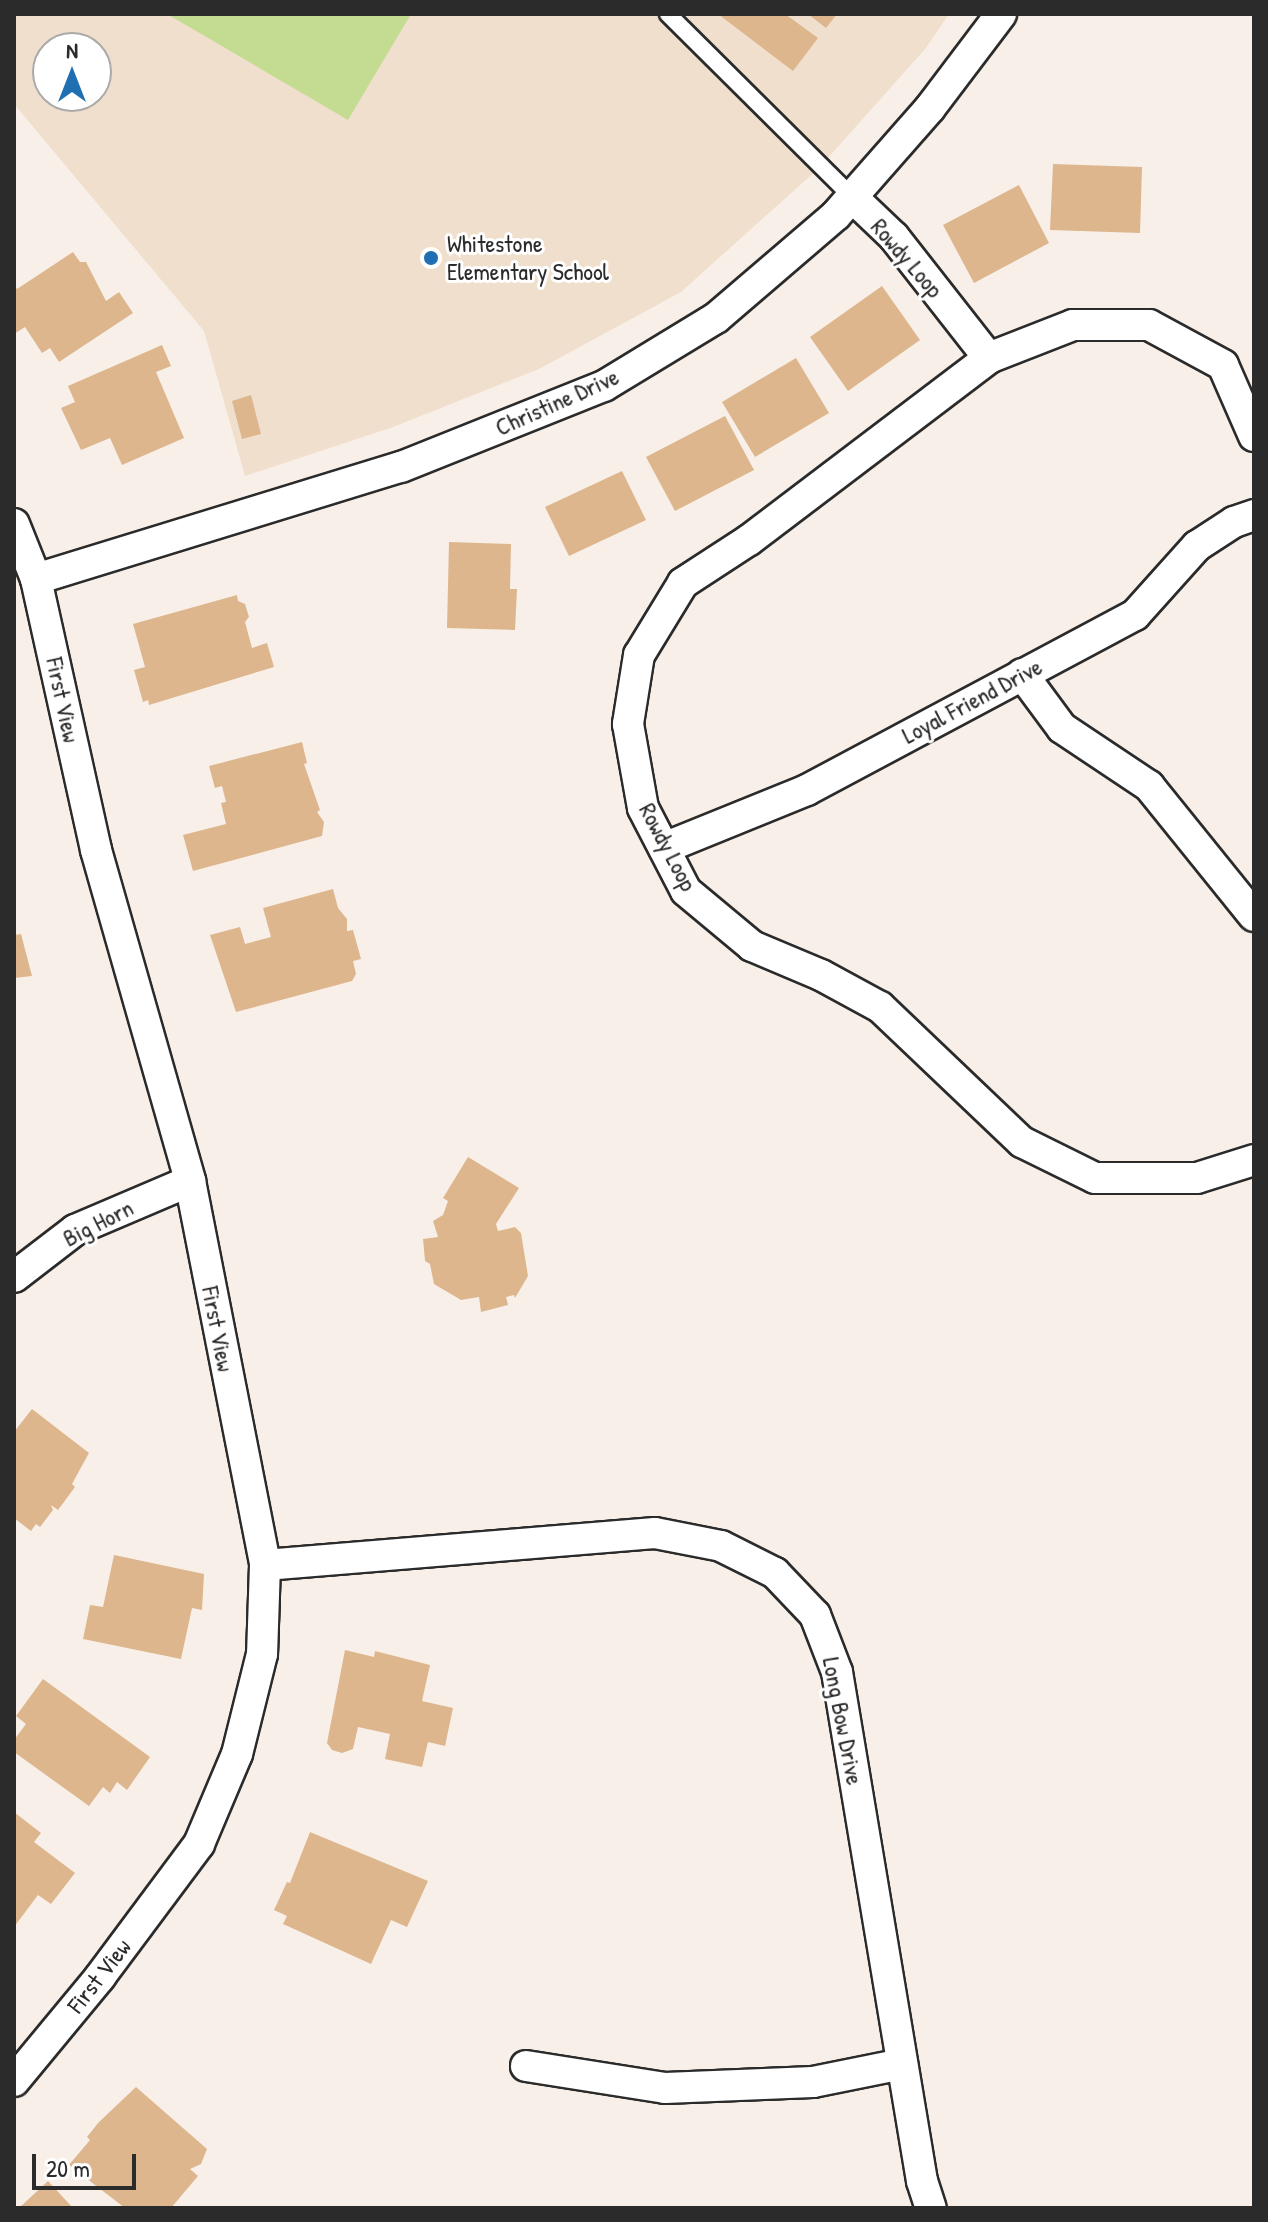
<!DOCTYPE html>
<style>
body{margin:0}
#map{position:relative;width:1268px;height:2222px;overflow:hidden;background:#f8f0e8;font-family:"Patrick Hand",sans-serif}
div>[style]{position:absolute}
.built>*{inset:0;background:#f0dfcd}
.green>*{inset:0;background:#c4dc92}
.building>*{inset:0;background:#ddb68e}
.roads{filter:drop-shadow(2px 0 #2b2b2b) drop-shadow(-2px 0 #2b2b2b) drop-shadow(0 2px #2b2b2b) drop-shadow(0 -2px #2b2b2b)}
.lane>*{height:16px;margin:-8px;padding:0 8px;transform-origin:8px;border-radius:8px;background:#fff}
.street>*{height:30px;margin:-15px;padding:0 15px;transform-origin:15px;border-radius:15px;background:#fff}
.dots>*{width:22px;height:22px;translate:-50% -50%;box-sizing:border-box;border:4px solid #fff;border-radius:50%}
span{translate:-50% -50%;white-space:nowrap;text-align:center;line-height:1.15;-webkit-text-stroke:6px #fff;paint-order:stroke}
.poi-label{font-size:24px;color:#2b2b2b}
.left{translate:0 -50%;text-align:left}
.street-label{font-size:24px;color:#2b2b2b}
.frame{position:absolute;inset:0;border:16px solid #2b2b2b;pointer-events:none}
.north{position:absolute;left:32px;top:32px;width:80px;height:80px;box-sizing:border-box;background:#fff;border:2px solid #aaa;border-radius:50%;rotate:0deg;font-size:22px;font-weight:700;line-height:32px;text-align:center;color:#2b2b2b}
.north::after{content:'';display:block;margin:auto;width:28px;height:36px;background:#1f6fb2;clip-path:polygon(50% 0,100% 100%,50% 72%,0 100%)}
.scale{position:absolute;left:32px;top:2154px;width:104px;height:36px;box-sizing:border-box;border:4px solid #2b2b2b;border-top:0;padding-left:10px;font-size:24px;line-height:28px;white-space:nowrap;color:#2b2b2b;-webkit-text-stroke:6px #fff;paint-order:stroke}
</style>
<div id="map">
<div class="built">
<i style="clip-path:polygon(evenodd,14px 14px,949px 14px,926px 48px,819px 168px,681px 292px,539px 369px,393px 427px,245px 476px,204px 331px,14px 104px,14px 14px,48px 48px,96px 48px,96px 96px,48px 96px,48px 48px)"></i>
</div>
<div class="green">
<i style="clip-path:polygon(167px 14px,411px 14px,348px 120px)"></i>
</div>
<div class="building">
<i style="clip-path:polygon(718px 14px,785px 14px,818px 38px,793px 71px)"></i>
<i style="clip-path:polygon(808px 14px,837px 14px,826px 28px)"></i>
<i style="clip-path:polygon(1053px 164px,1142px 167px,1140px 233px,1050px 230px)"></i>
<i style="clip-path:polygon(1019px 185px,1049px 243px,974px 283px,943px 225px)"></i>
<i style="clip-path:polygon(73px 252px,80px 262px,86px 262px,106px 301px,119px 292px,133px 313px,59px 362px,50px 348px,42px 353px,25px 327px,14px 334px,14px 285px,17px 289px)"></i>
<i style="clip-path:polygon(882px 286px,920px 340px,848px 391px,810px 337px)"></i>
<i style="clip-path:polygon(162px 345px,171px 366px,156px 372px,184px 438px,122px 465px,110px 438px,81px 450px,61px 408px,75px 402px,68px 386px)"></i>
<i style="clip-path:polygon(796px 358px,829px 413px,755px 457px,722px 402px)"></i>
<i style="clip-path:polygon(251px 395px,261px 434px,242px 439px,232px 401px)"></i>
<i style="clip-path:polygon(725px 416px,754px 470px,675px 511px,646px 457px)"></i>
<i style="clip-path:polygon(622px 471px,646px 520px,569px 556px,545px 507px)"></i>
<i style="clip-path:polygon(449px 542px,511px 544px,510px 589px,517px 589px,515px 630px,447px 628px)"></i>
<i style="clip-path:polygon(237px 595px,238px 601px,245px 604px,249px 617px,245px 622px,252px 648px,267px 643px,274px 667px,149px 705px,148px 700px,143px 702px,134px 670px,145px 667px,133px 624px)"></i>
<i style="clip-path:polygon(302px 742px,307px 763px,304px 764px,320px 810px,317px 812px,324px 822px,322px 836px,193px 871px,183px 835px,226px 824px,221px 803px,226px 802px,222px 786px,215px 788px,209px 766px)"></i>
<i style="clip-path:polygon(333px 889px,338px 908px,347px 919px,347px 931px,353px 930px,361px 959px,353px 961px,356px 974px,352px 981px,236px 1012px,210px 935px,240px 927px,245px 944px,271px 937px,263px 908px)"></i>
<i style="clip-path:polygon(21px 934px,32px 976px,14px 978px,14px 935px)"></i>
<i style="clip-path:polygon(468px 1157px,519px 1188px,496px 1224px,498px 1231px,515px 1227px,521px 1233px,528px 1276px,515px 1298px,514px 1295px,506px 1297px,508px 1305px,481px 1312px,479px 1297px,461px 1300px,434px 1284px,430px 1264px,425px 1261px,423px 1239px,438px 1237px,433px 1221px,443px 1215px,448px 1201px,443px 1198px)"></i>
<i style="clip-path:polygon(32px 1409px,89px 1453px,72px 1484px,75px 1487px,58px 1510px,51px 1505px,53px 1510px,40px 1527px,36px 1524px,31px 1531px,14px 1518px,14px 1432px)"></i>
<i style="clip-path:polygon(114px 1555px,204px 1574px,202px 1610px,192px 1608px,181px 1659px,83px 1639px,90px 1605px,103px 1607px)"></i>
<i style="clip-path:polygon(345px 1650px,374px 1657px,375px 1651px,430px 1665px,422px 1701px,453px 1708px,445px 1746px,428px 1742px,422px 1767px,385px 1759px,390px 1734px,358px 1727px,353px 1749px,342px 1753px,332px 1750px,327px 1743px)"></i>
<i style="clip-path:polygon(43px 1679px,150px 1757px,127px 1790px,117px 1782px,110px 1793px,103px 1787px,89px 1806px,14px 1752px,14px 1740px,26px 1724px,16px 1716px)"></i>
<i style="clip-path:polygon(14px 1812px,41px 1833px,34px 1842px,75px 1873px,51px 1904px,38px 1895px,14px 1927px)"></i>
<i style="clip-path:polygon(310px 1832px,428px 1881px,407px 1927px,391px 1920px,371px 1964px,283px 1924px,287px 1916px,274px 1910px,287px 1882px,290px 1883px)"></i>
<i style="clip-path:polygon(136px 2087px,207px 2149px,201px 2164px,190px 2169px,198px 2176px,171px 2208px,125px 2208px,69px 2165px,90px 2140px,87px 2137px,98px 2123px)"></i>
<i style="clip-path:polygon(48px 2181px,73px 2208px,19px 2208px)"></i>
</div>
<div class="roads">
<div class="lane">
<i style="left:668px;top:14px;width:260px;rotate:44.8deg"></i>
</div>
<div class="street">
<i style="left:852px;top:197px;width:58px;rotate:43.6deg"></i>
<i style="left:894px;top:237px;width:154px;rotate:51.9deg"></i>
<i style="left:1254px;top:436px;width:77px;rotate:-113.6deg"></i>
<i style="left:1223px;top:365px;width:84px;rotate:-151.6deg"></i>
<i style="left:1149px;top:325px;width:76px;rotate:180deg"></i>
<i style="left:1073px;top:325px;width:90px;rotate:158.6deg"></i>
<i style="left:989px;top:358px;width:301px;rotate:142.8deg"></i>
<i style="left:749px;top:540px;width:79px;rotate:146.9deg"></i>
<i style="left:683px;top:583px;width:84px;rotate:121.4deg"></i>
<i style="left:639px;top:655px;width:70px;rotate:99.1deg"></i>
<i style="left:628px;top:724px;width:85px;rotate:79.9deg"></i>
<i style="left:643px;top:808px;width:93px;rotate:62.6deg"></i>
<i style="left:686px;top:891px;width:86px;rotate:39.8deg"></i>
<i style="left:752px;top:946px;width:75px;rotate:22.8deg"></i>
<i style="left:821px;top:975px;width:67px;rotate:28.5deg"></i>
<i style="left:880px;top:1007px;width:196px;rotate:43.6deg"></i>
<i style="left:1022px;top:1142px;width:81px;rotate:26.3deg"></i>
<i style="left:1095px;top:1178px;width:102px"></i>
<i style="left:1197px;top:1178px;width:60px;rotate:-17.5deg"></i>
<i style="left:14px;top:524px;width:59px;rotate:68.2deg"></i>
<i style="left:36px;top:579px;width:278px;rotate:77.5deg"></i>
<i style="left:96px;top:850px;width:344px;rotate:74.1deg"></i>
<i style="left:190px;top:1181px;width:391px;rotate:78.9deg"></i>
<i style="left:265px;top:1565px;width:89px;rotate:91.9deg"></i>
<i style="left:262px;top:1654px;width:103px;rotate:104deg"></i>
<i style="left:237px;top:1754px;width:98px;rotate:112.9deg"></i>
<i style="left:199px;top:1844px;width:166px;rotate:126.7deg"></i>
<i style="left:100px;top:1977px;width:135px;rotate:129.6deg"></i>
<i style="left:36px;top:579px;width:382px;rotate:-17.1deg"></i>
<i style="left:401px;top:467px;width:219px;rotate:-21.8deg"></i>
<i style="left:604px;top:386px;width:131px;rotate:-31.3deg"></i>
<i style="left:716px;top:318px;width:158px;rotate:-40.6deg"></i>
<i style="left:836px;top:215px;width:142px;rotate:-48.7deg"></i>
<i style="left:930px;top:108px;width:118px;rotate:-52.9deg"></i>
<i style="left:1022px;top:674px;width:67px;rotate:53.5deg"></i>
<i style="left:1062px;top:728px;width:105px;rotate:33.7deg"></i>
<i style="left:1149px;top:786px;width:167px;rotate:51.1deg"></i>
<i style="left:664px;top:848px;width:154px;rotate:-22.1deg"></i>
<i style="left:807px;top:790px;width:372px;rotate:-28.1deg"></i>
<i style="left:1135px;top:615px;width:93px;rotate:-48.1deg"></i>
<i style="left:1197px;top:546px;width:44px;rotate:-33deg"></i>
<i style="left:1234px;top:522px;width:21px;rotate:-19deg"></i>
<i style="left:14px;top:1277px;width:77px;rotate:-37.6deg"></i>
<i style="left:75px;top:1230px;width:125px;rotate:-23.1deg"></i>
<i style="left:265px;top:1565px;width:391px;rotate:-4.7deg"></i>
<i style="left:655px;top:1533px;width:67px;rotate:11.1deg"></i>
<i style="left:721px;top:1546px;width:60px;rotate:26.6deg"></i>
<i style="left:775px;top:1573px;width:58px;rotate:46.4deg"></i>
<i style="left:815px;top:1615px;width:61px;rotate:68.9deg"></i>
<i style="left:837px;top:1672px;width:516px;rotate:80.52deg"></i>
<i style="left:922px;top:2181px;width:28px;rotate:72deg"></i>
<i style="left:526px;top:2066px;width:141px;rotate:9deg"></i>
<i style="left:665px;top:2088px;width:148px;rotate:-2.3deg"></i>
<i style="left:813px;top:2082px;width:91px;rotate:-11.4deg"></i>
</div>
</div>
<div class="dots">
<i style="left:431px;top:258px;background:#1f6fb2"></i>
</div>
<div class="poi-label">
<span class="left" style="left:447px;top:258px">Whitestone<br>Elementary School</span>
</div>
<div class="street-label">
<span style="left:907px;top:258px;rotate:49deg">Rowdy Loop</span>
<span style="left:557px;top:402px;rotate:-24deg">Christine Drive</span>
<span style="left:63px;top:700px;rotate:78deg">First View</span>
<span style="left:972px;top:701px;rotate:-28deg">Loyal Friend Drive</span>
<span style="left:668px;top:847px;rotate:62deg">Rowdy Loop</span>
<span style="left:98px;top:1223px;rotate:-27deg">Big Horn</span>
<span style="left:218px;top:1329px;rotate:79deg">First View</span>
<span style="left:843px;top:1721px;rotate:79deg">Long Bow Drive</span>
<span style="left:99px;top:1976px;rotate:-52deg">First View</span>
</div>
<div class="frame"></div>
<div class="north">N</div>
<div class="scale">20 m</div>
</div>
